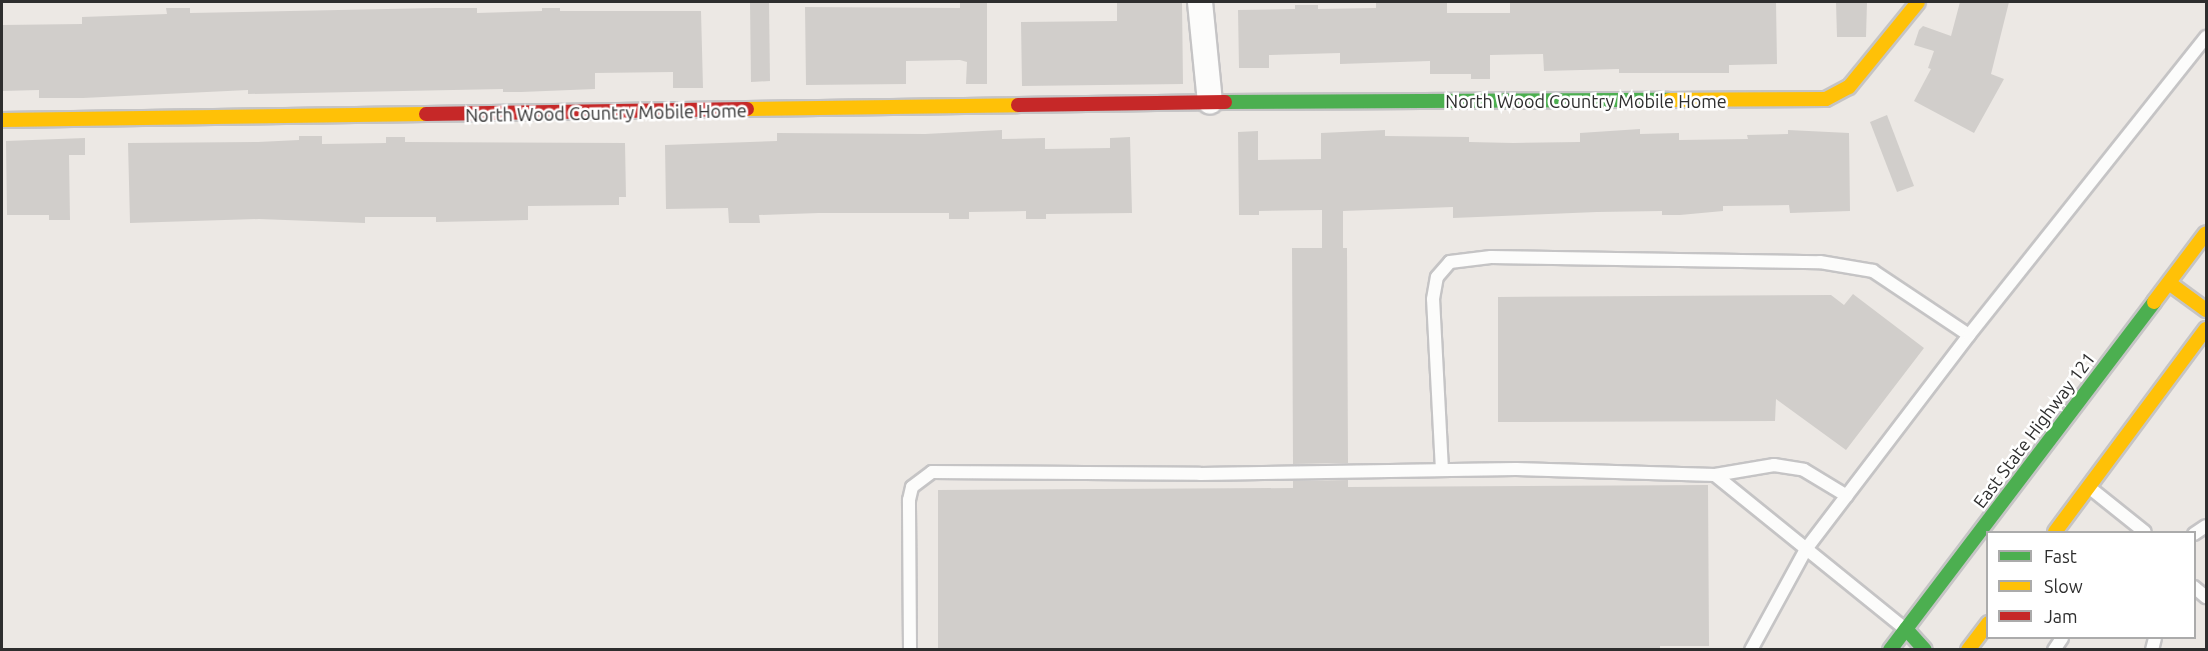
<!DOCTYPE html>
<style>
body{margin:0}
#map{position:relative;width:2208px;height:651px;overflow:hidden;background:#ece8e4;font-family:Ubuntu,sans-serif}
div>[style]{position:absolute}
.building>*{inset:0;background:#d1cecb}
.roads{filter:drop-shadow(2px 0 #c5c4c5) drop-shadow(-2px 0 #c5c4c5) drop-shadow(0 2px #c5c4c5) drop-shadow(0 -2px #c5c4c5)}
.lane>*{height:12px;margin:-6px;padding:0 6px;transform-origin:6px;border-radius:6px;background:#fcfcfb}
.street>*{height:24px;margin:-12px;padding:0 12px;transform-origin:12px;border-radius:12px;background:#fcfcfb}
.fast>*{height:14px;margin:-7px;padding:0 7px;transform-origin:7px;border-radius:7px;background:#4caf50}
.slow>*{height:14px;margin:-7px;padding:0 7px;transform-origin:7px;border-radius:7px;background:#ffc107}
.jam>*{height:14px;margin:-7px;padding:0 7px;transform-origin:7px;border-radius:7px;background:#c62828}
span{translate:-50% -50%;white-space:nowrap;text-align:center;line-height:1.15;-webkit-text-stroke:5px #fff;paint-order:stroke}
.street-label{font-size:18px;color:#2e2e2e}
.frame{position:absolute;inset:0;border:3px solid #2e2e2e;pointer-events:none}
.legend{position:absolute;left:1986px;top:531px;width:210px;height:108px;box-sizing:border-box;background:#fff;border:2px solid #ababab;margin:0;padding:8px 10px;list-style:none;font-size:18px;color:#2e2e2e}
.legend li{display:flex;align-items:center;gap:12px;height:30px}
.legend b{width:30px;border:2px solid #ababab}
</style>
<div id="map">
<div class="building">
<i style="clip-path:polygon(750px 2px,769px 2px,770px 81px,751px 82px)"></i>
<i style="clip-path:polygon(1182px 2px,1183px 84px,1022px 86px,1021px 22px,1117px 21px,1117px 3px)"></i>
<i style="clip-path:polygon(1376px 2px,1447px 2px,1447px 13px,1510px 13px,1510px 2px,1776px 2px,1777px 64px,1729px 65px,1729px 73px,1619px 73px,1619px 69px,1544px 71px,1543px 54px,1490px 55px,1490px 79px,1471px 79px,1471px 74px,1430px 74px,1430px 61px,1340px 64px,1340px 53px,1269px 55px,1269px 68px,1239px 68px,1238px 10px,1295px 9px,1295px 5px,1318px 5px,1318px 9px,1376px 8px)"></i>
<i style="clip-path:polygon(1836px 2px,1867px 2px,1866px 37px,1837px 37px)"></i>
<i style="clip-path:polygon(1960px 2px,2009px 2px,1991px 74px,2004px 79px,1974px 133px,1914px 101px,1931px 69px,1928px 68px,1934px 51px,1914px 45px,1919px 30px,1923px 26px,1951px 36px)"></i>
<i style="clip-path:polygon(960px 3px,987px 3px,987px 84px,966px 84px,967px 62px,960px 60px,906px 61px,906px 84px,806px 85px,805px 7px,960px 8px)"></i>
<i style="clip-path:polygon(166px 8px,190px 8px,190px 13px,436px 8px,477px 8px,477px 13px,542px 11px,542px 8px,560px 8px,560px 11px,701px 11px,703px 88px,673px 88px,673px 72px,595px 73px,595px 89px,521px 92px,503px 92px,503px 89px,248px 94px,248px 90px,83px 98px,39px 98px,39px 90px,2px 91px,2px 25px,82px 24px,82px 17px,167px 14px)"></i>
<i style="clip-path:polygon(1887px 115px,1914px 186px,1897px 192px,1870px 122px)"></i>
<i style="clip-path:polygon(1640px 129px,1640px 134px,1679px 133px,1679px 140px,1748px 139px,1747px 135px,1788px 134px,1788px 130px,1849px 133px,1850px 211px,1790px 213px,1789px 205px,1723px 206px,1723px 211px,1680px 215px,1662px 215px,1662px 211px,1597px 212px,1453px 218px,1453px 207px,1343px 211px,1343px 248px,1347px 248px,1348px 463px,1293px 464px,1292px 248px,1322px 248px,1322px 210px,1259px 211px,1259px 215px,1239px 215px,1238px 132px,1258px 131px,1258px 160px,1321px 159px,1321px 133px,1385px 130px,1385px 136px,1469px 137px,1469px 142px,1513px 143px,1580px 142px,1580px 133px)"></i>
<i style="clip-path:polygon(1002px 130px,1002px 139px,1045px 138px,1045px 149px,1110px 148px,1110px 138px,1130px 137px,1132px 213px,1046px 214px,1046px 219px,1026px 219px,1026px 211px,969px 212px,969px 219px,949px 219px,949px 213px,819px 213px,759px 215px,760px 223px,729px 223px,728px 208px,666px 209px,665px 145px,777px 141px,777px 133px,925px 134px)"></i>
<i style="clip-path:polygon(299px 136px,322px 136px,322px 144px,386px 143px,386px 137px,405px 137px,405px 142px,625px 143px,626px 197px,619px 197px,619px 205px,528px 206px,528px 220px,436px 222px,436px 217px,365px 217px,365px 223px,259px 219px,130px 223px,128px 143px,258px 142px,299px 140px)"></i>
<i style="clip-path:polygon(85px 138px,85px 155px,69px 155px,70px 220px,49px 220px,49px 215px,7px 215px,6px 141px)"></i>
<i style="clip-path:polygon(1853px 294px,1924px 348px,1846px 450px,1776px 399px,1775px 421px,1498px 422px,1498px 297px,1831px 295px,1844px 305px)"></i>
<i style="clip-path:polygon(1348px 480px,1348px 487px,1708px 485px,1709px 646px,1660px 646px,1660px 650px,938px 650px,938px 490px,1293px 488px,1293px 481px)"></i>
</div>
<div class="roads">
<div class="lane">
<i style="left:1442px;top:470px;width:171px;rotate:-93deg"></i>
<i style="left:1433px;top:299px;width:22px;rotate:-80deg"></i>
<i style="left:1437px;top:277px;width:20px;rotate:-49deg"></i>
<i style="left:1450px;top:262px;width:41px;rotate:-7deg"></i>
<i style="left:1491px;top:257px;width:329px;rotate:0.9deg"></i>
<i style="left:1820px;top:262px;width:54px;rotate:9.6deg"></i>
<i style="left:1873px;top:271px;width:115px;rotate:33.7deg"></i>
<i style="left:1715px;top:475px;width:60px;rotate:-9.6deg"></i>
<i style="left:1774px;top:465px;width:30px;rotate:9deg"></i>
<i style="left:1804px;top:470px;width:50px;rotate:31.2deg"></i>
<i style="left:2090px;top:488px;width:70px;rotate:38.7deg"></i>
<i style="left:2194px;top:534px;width:14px;rotate:-34deg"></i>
<i style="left:2194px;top:587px;width:16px;rotate:40deg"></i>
<i style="left:910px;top:650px;width:150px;rotate:-90.4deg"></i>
<i style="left:909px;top:500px;width:13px;rotate:-77deg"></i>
<i style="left:912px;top:487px;width:25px;rotate:-37deg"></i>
<i style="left:932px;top:472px;width:268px;rotate:0.4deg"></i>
<i style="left:1200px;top:474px;width:316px;rotate:-0.9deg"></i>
<i style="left:1516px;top:469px;width:199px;rotate:1.7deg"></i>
<i style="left:1715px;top:475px;width:245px;rotate:39deg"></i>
<i style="left:1751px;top:650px;width:115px;rotate:-61.4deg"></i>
<i style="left:1806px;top:549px;width:269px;rotate:-52.7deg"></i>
<i style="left:1969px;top:335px;width:381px;rotate:-51.5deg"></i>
<i style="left:2054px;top:650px;width:14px;rotate:-56deg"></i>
<i style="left:2152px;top:650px;width:12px;rotate:-76deg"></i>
</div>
<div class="street">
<i style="left:1200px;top:2px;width:100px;rotate:84.3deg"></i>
</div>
<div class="fast">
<i style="left:1225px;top:102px;width:444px;rotate:-0.3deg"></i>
<i style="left:1906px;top:629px;width:28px;rotate:48deg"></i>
<i style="left:1890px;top:650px;width:437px;rotate:-52.8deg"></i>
</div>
<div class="slow">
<i style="left:1669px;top:100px;width:157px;rotate:-0.4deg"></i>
<i style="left:1826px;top:99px;width:26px;rotate:-28deg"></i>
<i style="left:1849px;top:87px;width:109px;rotate:-50.9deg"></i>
<i style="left:747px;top:109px;width:271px;rotate:-0.8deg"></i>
<i style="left:2px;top:120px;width:424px;rotate:-0.8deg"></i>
<i style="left:2169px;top:283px;width:46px;rotate:36.1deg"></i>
<i style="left:2154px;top:302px;width:86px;rotate:-53deg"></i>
<i style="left:2055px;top:532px;width:253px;rotate:-53.4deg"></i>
<i style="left:1968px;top:650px;width:34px;rotate:-53deg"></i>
</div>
<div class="jam">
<i style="left:1018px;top:105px;width:207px;rotate:-0.8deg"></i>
<i style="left:426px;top:114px;width:321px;rotate:-0.9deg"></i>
</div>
</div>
<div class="street-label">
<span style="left:1586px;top:101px">North Wood Country Mobile Home</span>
<span style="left:606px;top:113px;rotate:-1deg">North Wood Country Mobile Home</span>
<span style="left:2034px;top:430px;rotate:-53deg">East State Highway 121</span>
</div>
<div class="frame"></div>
<ul class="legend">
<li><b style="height:8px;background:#4caf50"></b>Fast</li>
<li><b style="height:8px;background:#ffc107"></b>Slow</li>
<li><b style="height:8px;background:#c62828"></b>Jam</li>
</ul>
</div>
